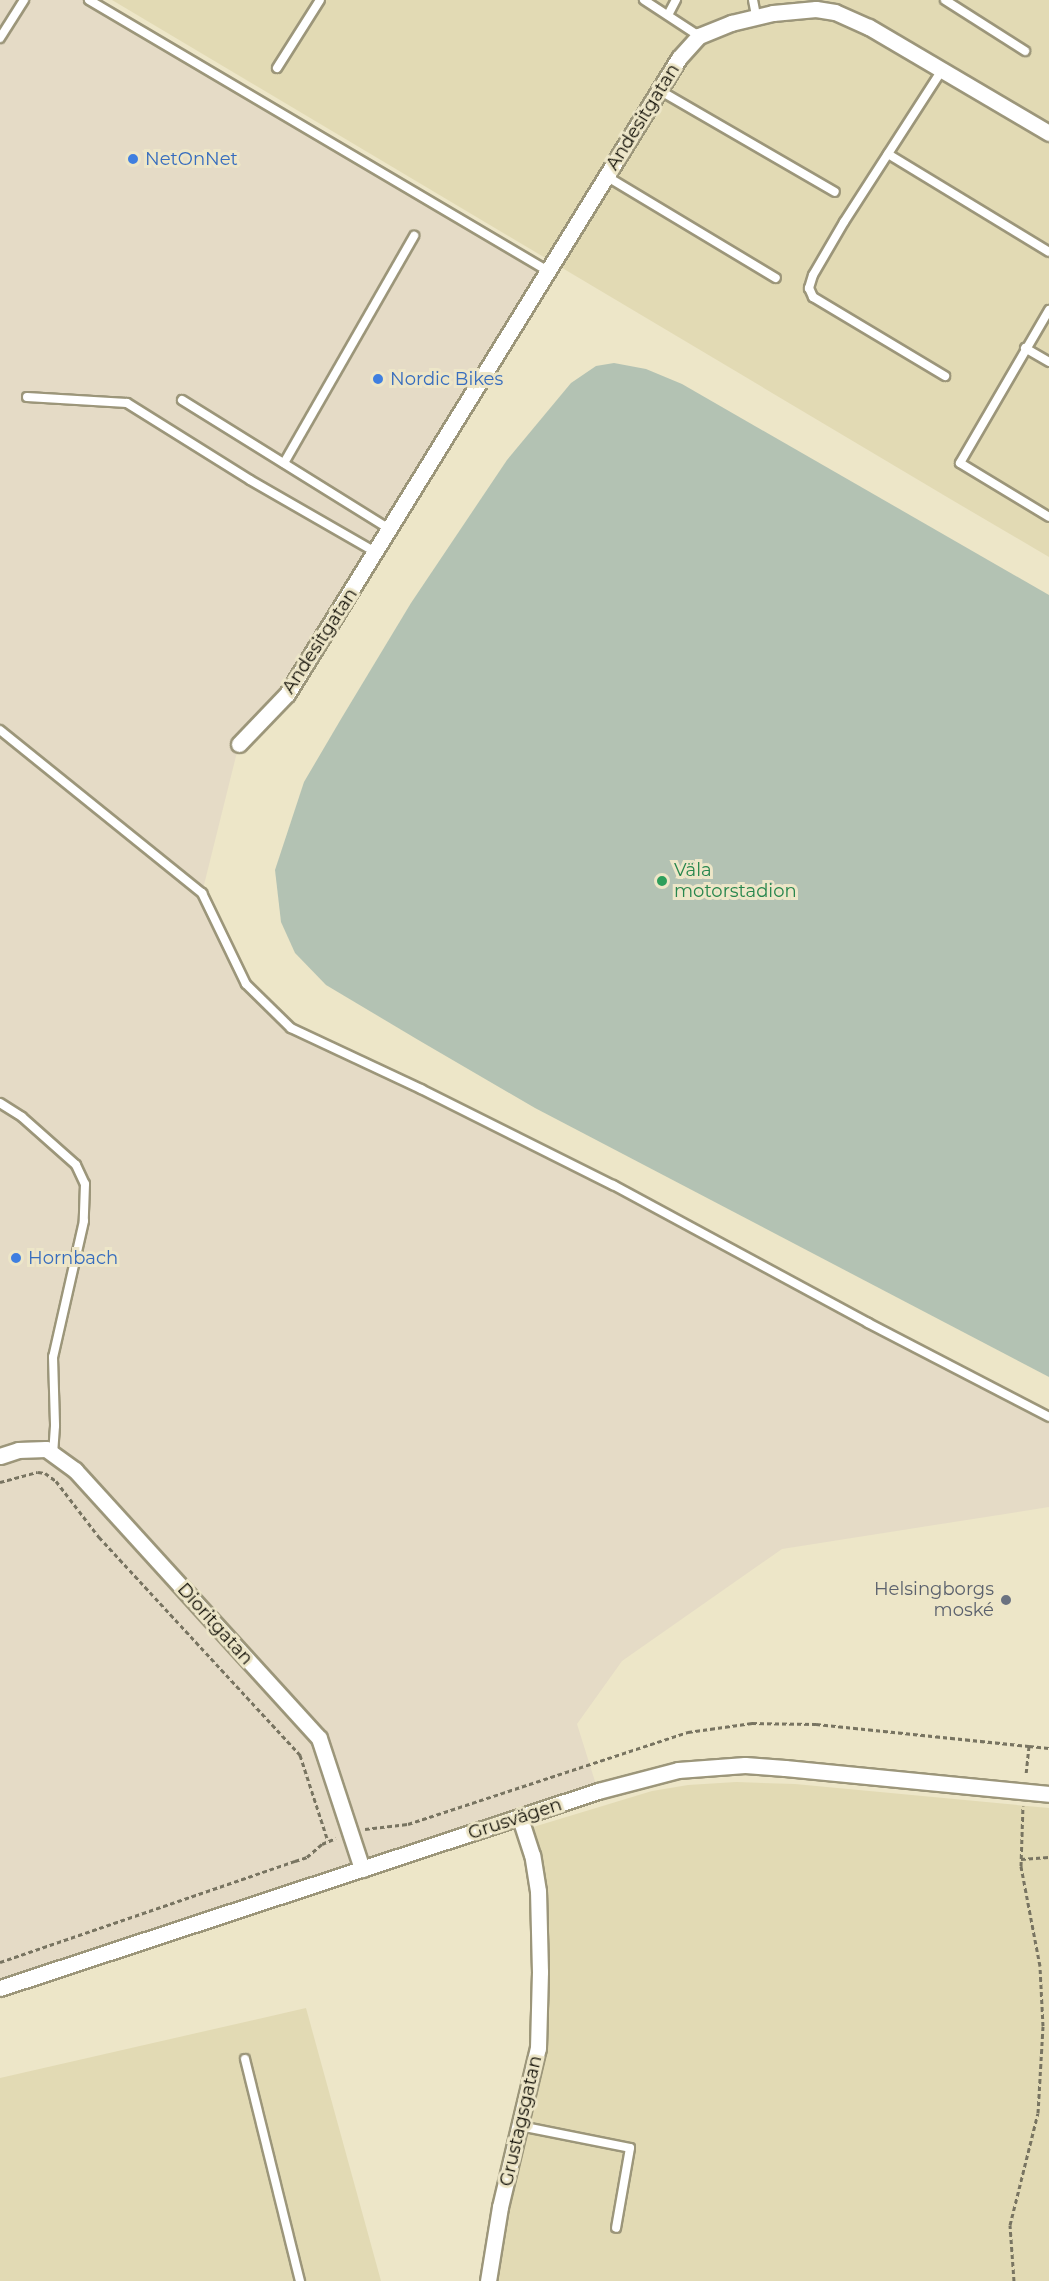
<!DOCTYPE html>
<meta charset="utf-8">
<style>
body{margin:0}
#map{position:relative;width:1049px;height:2281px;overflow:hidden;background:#ede6c8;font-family:Montserrat,sans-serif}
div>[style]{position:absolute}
.commercial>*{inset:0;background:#e5dbc6}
.built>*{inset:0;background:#e2dab4}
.green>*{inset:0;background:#b3c2b3}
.path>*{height:3px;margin-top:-1.5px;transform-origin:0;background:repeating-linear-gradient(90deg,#787461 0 4.5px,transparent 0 7.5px)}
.roads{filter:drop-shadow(2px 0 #9c967a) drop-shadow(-2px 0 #9c967a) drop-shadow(0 2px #9c967a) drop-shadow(0 -2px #9c967a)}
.lane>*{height:8px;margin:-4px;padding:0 4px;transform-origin:4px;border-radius:4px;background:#fff}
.street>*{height:15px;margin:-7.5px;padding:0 7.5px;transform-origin:7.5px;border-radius:7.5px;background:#fff}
.dots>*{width:16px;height:16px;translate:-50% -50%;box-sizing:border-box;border:3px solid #ede6c8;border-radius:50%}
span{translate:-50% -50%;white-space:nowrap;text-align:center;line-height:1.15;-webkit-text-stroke:6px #ede6c8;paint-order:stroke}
.street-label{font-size:18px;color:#100e05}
.shop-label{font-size:18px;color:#366cbe}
.left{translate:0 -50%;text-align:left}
.leisure-label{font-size:18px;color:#27864d}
.worship-label{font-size:18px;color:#5b616d}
.right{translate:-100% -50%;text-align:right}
</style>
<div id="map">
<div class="commercial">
<i style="clip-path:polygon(0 0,89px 0,549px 272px,287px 694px,239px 744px,202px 893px,246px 984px,291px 1028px,613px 1185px,1049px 1417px,1049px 1507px,782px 1549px,622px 1661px,577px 1724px,598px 1791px,0 1988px)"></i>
</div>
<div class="built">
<i style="clip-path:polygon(112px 0,1049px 0,1049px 557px,952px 500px)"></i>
<i style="clip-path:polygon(736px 1782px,795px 1784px,1049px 1808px,1049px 2281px,496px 2281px,498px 2251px,544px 2060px,547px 1971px,530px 1828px,652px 1791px,688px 1785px)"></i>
<i style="clip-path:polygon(306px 2008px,381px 2281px,0 2281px,0 2078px)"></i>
</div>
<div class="green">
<i style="clip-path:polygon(614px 363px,646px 369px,682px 384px,1049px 595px,1049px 1377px,535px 1108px,420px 1041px,326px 985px,295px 953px,281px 922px,275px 870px,304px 782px,341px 719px,411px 603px,507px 460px,571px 383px,596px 366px)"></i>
</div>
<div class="path">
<i style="left:0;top:1482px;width:39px;rotate:-15deg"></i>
<i style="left:38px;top:1472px;width:7px;rotate:8deg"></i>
<i style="left:45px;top:1473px;width:14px;rotate:36deg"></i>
<i style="left:56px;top:1481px;width:71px;rotate:52.5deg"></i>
<i style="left:99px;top:1537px;width:297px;rotate:47.3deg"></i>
<i style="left:300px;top:1755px;width:90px;rotate:72deg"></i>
<i style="left:1029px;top:1746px;width:20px;rotate:6deg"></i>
<i style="left:365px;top:1829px;width:43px;rotate:-6.6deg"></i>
<i style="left:408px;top:1824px;width:295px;rotate:-18.2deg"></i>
<i style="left:688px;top:1732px;width:65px;rotate:-8deg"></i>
<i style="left:752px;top:1723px;width:64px;rotate:0.9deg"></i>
<i style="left:816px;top:1724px;width:214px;rotate:5.9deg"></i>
<i style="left:1029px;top:1746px;width:29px;rotate:96deg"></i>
<i style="left:1021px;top:1859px;width:28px;rotate:-4deg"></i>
<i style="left:0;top:1962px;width:312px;rotate:-18.9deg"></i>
<i style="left:295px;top:1861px;width:13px;rotate:-18deg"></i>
<i style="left:307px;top:1857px;width:20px;rotate:-41deg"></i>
<i style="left:322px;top:1844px;width:15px;rotate:-23deg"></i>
<i style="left:1014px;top:2281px;width:56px;rotate:-94.1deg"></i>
<i style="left:1010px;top:2225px;width:115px;rotate:-76deg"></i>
<i style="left:1038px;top:2113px;width:87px;rotate:-86.7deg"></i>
<i style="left:1043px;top:2026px;width:60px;rotate:-92.9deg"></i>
<i style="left:1040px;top:1966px;width:102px;rotate:-100.8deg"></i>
<i style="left:1021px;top:1866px;width:60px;rotate:-88.1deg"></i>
</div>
<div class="roads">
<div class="lane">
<i style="left:89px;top:0;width:533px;rotate:30.56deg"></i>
<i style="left:644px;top:0;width:66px;rotate:33.2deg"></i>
<i style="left:753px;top:0;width:16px;rotate:79deg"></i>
<i style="left:945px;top:0;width:95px;rotate:32.5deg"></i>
<i style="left:668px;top:15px;width:17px;rotate:-62deg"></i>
<i style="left:0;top:38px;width:45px;rotate:-57.7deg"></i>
<i style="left:277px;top:68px;width:80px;rotate:-57.7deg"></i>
<i style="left:942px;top:70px;width:181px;rotate:122.8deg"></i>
<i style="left:844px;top:222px;width:61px;rotate:120.3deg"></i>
<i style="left:813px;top:275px;width:14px;rotate:107deg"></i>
<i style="left:809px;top:288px;width:10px;rotate:66deg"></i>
<i style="left:813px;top:297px;width:154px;rotate:30.9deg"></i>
<i style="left:659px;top:90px;width:203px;rotate:30.1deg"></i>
<i style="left:888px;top:154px;width:188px;rotate:31.3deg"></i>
<i style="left:606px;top:176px;width:198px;rotate:31deg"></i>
<i style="left:1049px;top:310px;width:177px;rotate:120.2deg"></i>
<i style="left:960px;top:463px;width:104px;rotate:31.2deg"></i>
<i style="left:1025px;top:348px;width:28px;rotate:30deg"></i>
<i style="left:27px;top:397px;width:100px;rotate:3.4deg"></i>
<i style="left:127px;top:403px;width:145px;rotate:32deg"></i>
<i style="left:250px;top:480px;width:144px;rotate:29.9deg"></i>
<i style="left:182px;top:400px;width:244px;rotate:31.9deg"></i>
<i style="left:284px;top:463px;width:262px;rotate:-60.2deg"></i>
<i style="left:0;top:730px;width:260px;rotate:38.9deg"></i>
<i style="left:202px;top:893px;width:101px;rotate:64.2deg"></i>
<i style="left:246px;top:984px;width:63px;rotate:44.4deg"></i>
<i style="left:291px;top:1028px;width:144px;rotate:25.1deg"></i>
<i style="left:421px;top:1089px;width:215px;rotate:26.6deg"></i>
<i style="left:613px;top:1185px;width:290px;rotate:28.4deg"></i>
<i style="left:868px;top:1323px;width:204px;rotate:27.4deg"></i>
<i style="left:0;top:1103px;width:26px;rotate:32deg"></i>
<i style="left:22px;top:1117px;width:72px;rotate:41.6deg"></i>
<i style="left:76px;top:1165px;width:21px;rotate:65deg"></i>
<i style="left:85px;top:1184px;width:37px;rotate:92deg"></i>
<i style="left:84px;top:1221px;width:139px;rotate:102.8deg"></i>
<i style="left:53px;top:1357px;width:69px;rotate:88.3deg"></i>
<i style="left:55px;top:1426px;width:28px;rotate:94deg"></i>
<i style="left:245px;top:2059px;width:229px;rotate:76.1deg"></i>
<i style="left:520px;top:2126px;width:112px;rotate:11.3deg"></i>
<i style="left:630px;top:2148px;width:81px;rotate:99.9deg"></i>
</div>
<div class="street">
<i style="left:239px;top:744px;width:69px;rotate:-46.2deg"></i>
<i style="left:287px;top:694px;width:747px;rotate:-58.35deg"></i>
<i style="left:679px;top:58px;width:30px;rotate:-48deg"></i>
<i style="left:699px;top:36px;width:35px;rotate:-22deg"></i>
<i style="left:731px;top:23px;width:43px;rotate:-13.4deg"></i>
<i style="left:773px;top:13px;width:43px;rotate:-5.3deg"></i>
<i style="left:816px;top:9px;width:19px;rotate:9deg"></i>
<i style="left:835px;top:12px;width:37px;rotate:24deg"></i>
<i style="left:869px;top:27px;width:209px;rotate:30.5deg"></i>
<i style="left:0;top:1456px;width:19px;rotate:-18deg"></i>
<i style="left:18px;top:1450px;width:28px;rotate:-2deg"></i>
<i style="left:46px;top:1449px;width:36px;rotate:36deg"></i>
<i style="left:75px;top:1470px;width:362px;rotate:47.7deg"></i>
<i style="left:319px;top:1738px;width:138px;rotate:71.8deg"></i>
<i style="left:0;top:1988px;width:630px;rotate:-18.23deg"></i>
<i style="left:598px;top:1791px;width:83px;rotate:-14.7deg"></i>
<i style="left:678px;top:1770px;width:67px;rotate:-4.3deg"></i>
<i style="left:745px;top:1765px;width:40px;rotate:4.3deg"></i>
<i style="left:785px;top:1768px;width:265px;rotate:5.6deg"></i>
<i style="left:488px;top:2281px;width:75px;rotate:-80.8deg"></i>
<i style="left:500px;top:2207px;width:163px;rotate:-76.6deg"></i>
<i style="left:538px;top:2048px;width:76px;rotate:-88.5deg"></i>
<i style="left:540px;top:1972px;width:81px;rotate:-91.4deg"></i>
<i style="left:538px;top:1891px;width:36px;rotate:-99deg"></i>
<i style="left:532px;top:1855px;width:40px;rotate:-108deg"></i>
</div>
</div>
<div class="dots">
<i style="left:133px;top:159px;background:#3f7fe0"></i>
<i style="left:378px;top:379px;background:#3f7fe0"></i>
<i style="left:662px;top:881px;background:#2e9e5b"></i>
<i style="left:16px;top:1258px;background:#3f7fe0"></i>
<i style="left:1006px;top:1600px;background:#6b7280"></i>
</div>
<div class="street-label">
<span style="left:643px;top:117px;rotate:-58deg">Andesitgatan</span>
<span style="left:320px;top:641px;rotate:-57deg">Andesitgatan</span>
<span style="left:215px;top:1624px;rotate:48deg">Dioritgatan</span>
<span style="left:515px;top:1819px;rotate:-18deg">Grusvägen</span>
<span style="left:521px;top:2121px;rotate:-77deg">Grustagsgatan</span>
</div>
<div class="shop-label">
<span class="left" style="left:145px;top:159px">NetOnNet</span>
<span class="left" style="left:390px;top:379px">Nordic Bikes</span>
<span class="left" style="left:28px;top:1258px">Hornbach</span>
</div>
<div class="leisure-label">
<span class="left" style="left:674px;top:881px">Väla<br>motorstadion</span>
</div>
<div class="worship-label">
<span class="right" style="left:994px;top:1600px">Helsingborgs<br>moské</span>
</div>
</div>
